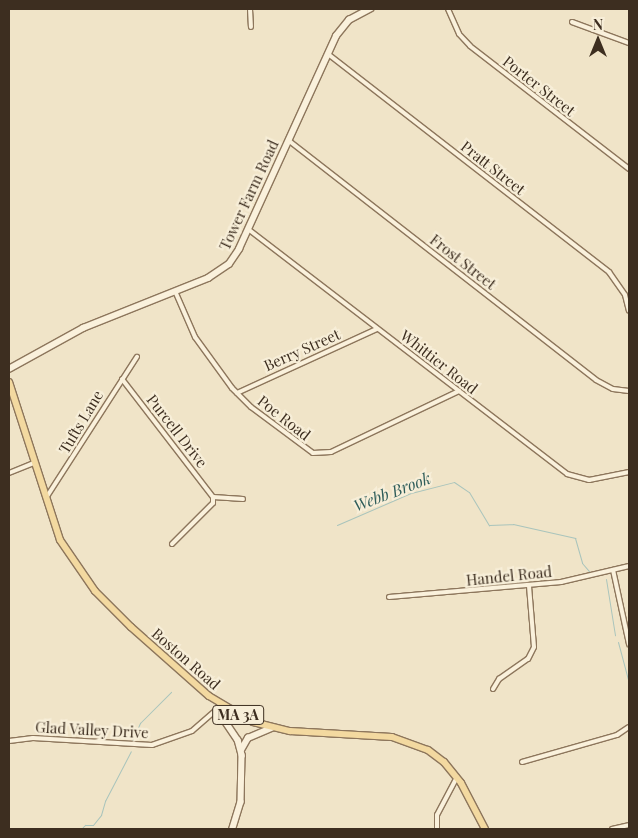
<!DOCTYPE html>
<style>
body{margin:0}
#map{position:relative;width:638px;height:838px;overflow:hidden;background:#f0e4c8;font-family:"Playfair Display",serif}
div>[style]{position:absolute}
.stream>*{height:1px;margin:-0.5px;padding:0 0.5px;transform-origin:0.5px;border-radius:0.5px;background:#a9c4bc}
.roads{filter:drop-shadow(1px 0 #8d765c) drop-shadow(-1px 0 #8d765c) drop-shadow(0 1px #8d765c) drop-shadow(0 -1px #8d765c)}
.street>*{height:4px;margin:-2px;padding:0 2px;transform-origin:2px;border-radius:2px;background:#faf1dc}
.secondary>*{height:5.5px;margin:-2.75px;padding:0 2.75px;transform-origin:2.75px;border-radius:2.75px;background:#faf1dc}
.primary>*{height:6px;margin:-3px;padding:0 3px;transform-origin:3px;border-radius:3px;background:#f3d9a0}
span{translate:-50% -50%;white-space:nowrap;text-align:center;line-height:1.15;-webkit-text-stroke:4.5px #f7eed8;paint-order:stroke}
.shield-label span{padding:1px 4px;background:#f7eed8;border:1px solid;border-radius:4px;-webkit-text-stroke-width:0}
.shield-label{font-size:14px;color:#3d2e20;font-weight:700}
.street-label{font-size:15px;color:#3d2e20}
.water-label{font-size:16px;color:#2f5d5a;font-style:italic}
.frame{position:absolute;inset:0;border:10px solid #3d2e20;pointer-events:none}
.north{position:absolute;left:573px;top:15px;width:50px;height:50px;-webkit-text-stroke:4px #f7eed8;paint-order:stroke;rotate:0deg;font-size:14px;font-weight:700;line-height:20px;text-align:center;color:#3d2e20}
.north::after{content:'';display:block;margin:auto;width:18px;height:22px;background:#3d2e20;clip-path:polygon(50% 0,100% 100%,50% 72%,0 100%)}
</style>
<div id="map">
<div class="stream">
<i style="left:337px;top:525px;width:81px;rotate:-23.4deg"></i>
<i style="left:411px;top:493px;width:44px;rotate:-14.3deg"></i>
<i style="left:454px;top:482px;width:18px;rotate:34deg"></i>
<i style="left:469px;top:492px;width:39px;rotate:59deg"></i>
<i style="left:489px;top:525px;width:24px;rotate:-2deg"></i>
<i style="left:513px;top:524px;width:64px;rotate:12.7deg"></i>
<i style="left:575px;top:538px;width:26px;rotate:74deg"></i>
<i style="left:582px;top:563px;width:11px;rotate:49deg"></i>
<i style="left:606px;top:579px;width:57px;rotate:80.9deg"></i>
<i style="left:618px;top:642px;width:42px;rotate:75deg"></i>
<i style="left:132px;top:741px;width:20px;rotate:-66deg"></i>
<i style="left:140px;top:723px;width:44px;rotate:-45deg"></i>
<i style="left:81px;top:829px;width:6px;rotate:-45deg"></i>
<i style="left:85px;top:825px;width:8px"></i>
<i style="left:93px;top:825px;width:13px;rotate:-51deg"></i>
<i style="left:101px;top:815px;width:15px;rotate:-74deg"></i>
<i style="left:105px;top:801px;width:56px;rotate:-62.5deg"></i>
</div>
<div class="roads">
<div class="street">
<i style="left:250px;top:9px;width:18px;rotate:87deg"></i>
<i style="left:448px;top:9px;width:27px;rotate:66deg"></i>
<i style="left:459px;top:34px;width:16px;rotate:47deg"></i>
<i style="left:470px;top:46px;width:201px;rotate:37.7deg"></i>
<i style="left:572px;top:22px;width:61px;rotate:20.2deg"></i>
<i style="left:328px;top:54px;width:356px;rotate:37.8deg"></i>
<i style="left:609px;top:272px;width:28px;rotate:55deg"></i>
<i style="left:625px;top:295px;width:16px;rotate:76deg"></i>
<i style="left:288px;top:140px;width:390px;rotate:37.9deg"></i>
<i style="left:596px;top:380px;width:19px;rotate:28deg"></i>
<i style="left:613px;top:389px;width:16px;rotate:7deg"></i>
<i style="left:248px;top:229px;width:402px;rotate:37.5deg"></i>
<i style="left:567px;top:474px;width:23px;rotate:15deg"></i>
<i style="left:589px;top:480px;width:41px;rotate:-11.3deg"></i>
<i style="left:175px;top:291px;width:50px;rotate:66.5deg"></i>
<i style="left:195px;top:337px;width:63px;rotate:54deg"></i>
<i style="left:232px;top:388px;width:27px;rotate:45deg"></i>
<i style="left:251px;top:407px;width:77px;rotate:36.6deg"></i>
<i style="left:313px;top:453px;width:18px;rotate:-3deg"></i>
<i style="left:331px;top:452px;width:142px;rotate:-25.5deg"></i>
<i style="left:122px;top:379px;width:149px;rotate:52.4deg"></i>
<i style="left:237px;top:393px;width:154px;rotate:-24.6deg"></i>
<i style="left:9px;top:473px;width:27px;rotate:-22deg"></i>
<i style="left:46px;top:498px;width:168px;rotate:-57.2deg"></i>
<i style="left:172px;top:544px;width:58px;rotate:-45deg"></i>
<i style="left:213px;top:503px;width:6px;rotate:-90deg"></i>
<i style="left:213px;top:497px;width:30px;rotate:4deg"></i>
<i style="left:613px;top:570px;width:76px;rotate:77.8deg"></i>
<i style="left:389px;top:597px;width:173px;rotate:-5deg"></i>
<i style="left:561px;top:582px;width:70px;rotate:-13.2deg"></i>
<i style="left:493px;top:689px;width:12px;rotate:-59deg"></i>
<i style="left:499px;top:679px;width:35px;rotate:-35deg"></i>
<i style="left:528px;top:659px;width:13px;rotate:-63deg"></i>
<i style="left:534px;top:647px;width:61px;rotate:-94.7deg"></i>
<i style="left:9px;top:741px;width:24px;rotate:-7deg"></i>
<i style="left:33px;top:738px;width:119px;rotate:3.4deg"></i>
<i style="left:152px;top:745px;width:42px;rotate:-19.3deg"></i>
<i style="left:192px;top:731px;width:38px;rotate:-41deg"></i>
<i style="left:522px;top:762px;width:99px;rotate:-15.9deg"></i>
<i style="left:617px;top:735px;width:14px;rotate:-34deg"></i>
<i style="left:437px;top:829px;width:14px;rotate:-90deg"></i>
<i style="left:437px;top:815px;width:43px;rotate:-62.2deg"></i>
<i style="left:612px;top:829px;width:17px;rotate:-13deg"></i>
</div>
<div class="secondary">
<i style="left:9px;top:369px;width:85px;rotate:-29deg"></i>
<i style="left:83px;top:328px;width:135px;rotate:-21.8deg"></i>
<i style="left:208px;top:278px;width:25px;rotate:-34deg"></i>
<i style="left:229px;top:264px;width:18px;rotate:-56deg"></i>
<i style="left:239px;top:249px;width:234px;rotate:-65.5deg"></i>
<i style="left:336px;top:36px;width:21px;rotate:-51deg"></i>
<i style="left:349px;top:20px;width:24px;rotate:-28deg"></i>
<i style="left:221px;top:705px;width:13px;rotate:81deg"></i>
<i style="left:223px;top:718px;width:27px;rotate:56deg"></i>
<i style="left:238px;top:740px;width:16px;rotate:75deg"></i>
<i style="left:242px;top:755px;width:47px;rotate:91.2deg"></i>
<i style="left:241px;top:802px;width:28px;rotate:107deg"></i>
<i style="left:241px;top:750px;width:14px;rotate:-60deg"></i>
<i style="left:248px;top:738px;width:25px;rotate:-23deg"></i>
</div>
<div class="primary">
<i style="left:9px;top:382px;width:166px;rotate:72.1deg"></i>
<i style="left:60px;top:540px;width:62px;rotate:55.5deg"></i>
<i style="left:95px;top:591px;width:51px;rotate:45deg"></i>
<i style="left:131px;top:627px;width:104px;rotate:41.5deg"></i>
<i style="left:209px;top:696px;width:51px;rotate:30.6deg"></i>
<i style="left:253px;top:722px;width:38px;rotate:14deg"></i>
<i style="left:290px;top:731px;width:102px;rotate:3.4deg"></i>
<i style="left:392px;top:737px;width:38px;rotate:20deg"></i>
<i style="left:428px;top:750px;width:20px;rotate:37deg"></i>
<i style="left:444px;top:762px;width:27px;rotate:51deg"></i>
<i style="left:461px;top:783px;width:52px;rotate:62.4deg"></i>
</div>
</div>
<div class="shield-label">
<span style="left:238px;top:715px">MA 3A</span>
</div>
<div class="street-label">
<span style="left:539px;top:86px;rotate:38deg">Porter Street</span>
<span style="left:493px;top:168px;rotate:38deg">Pratt Street</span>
<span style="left:249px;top:195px;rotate:-65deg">Tower Farm Road</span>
<span style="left:463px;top:262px;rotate:38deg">Frost Street</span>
<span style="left:302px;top:350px;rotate:-24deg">Berry Street</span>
<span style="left:439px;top:362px;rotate:38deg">Whittier Road</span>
<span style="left:284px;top:418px;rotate:38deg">Poe Road</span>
<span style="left:81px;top:422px;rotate:-59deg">Tufts Lane</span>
<span style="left:177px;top:431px;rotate:52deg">Purcell Drive</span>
<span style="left:509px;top:576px;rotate:-6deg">Handel Road</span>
<span style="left:186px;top:659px;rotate:41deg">Boston Road</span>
<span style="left:92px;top:730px;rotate:3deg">Glad Valley Drive</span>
</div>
<div class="water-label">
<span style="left:392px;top:492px;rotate:-21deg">Webb Brook</span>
</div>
<div class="frame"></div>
<div class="north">N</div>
</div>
